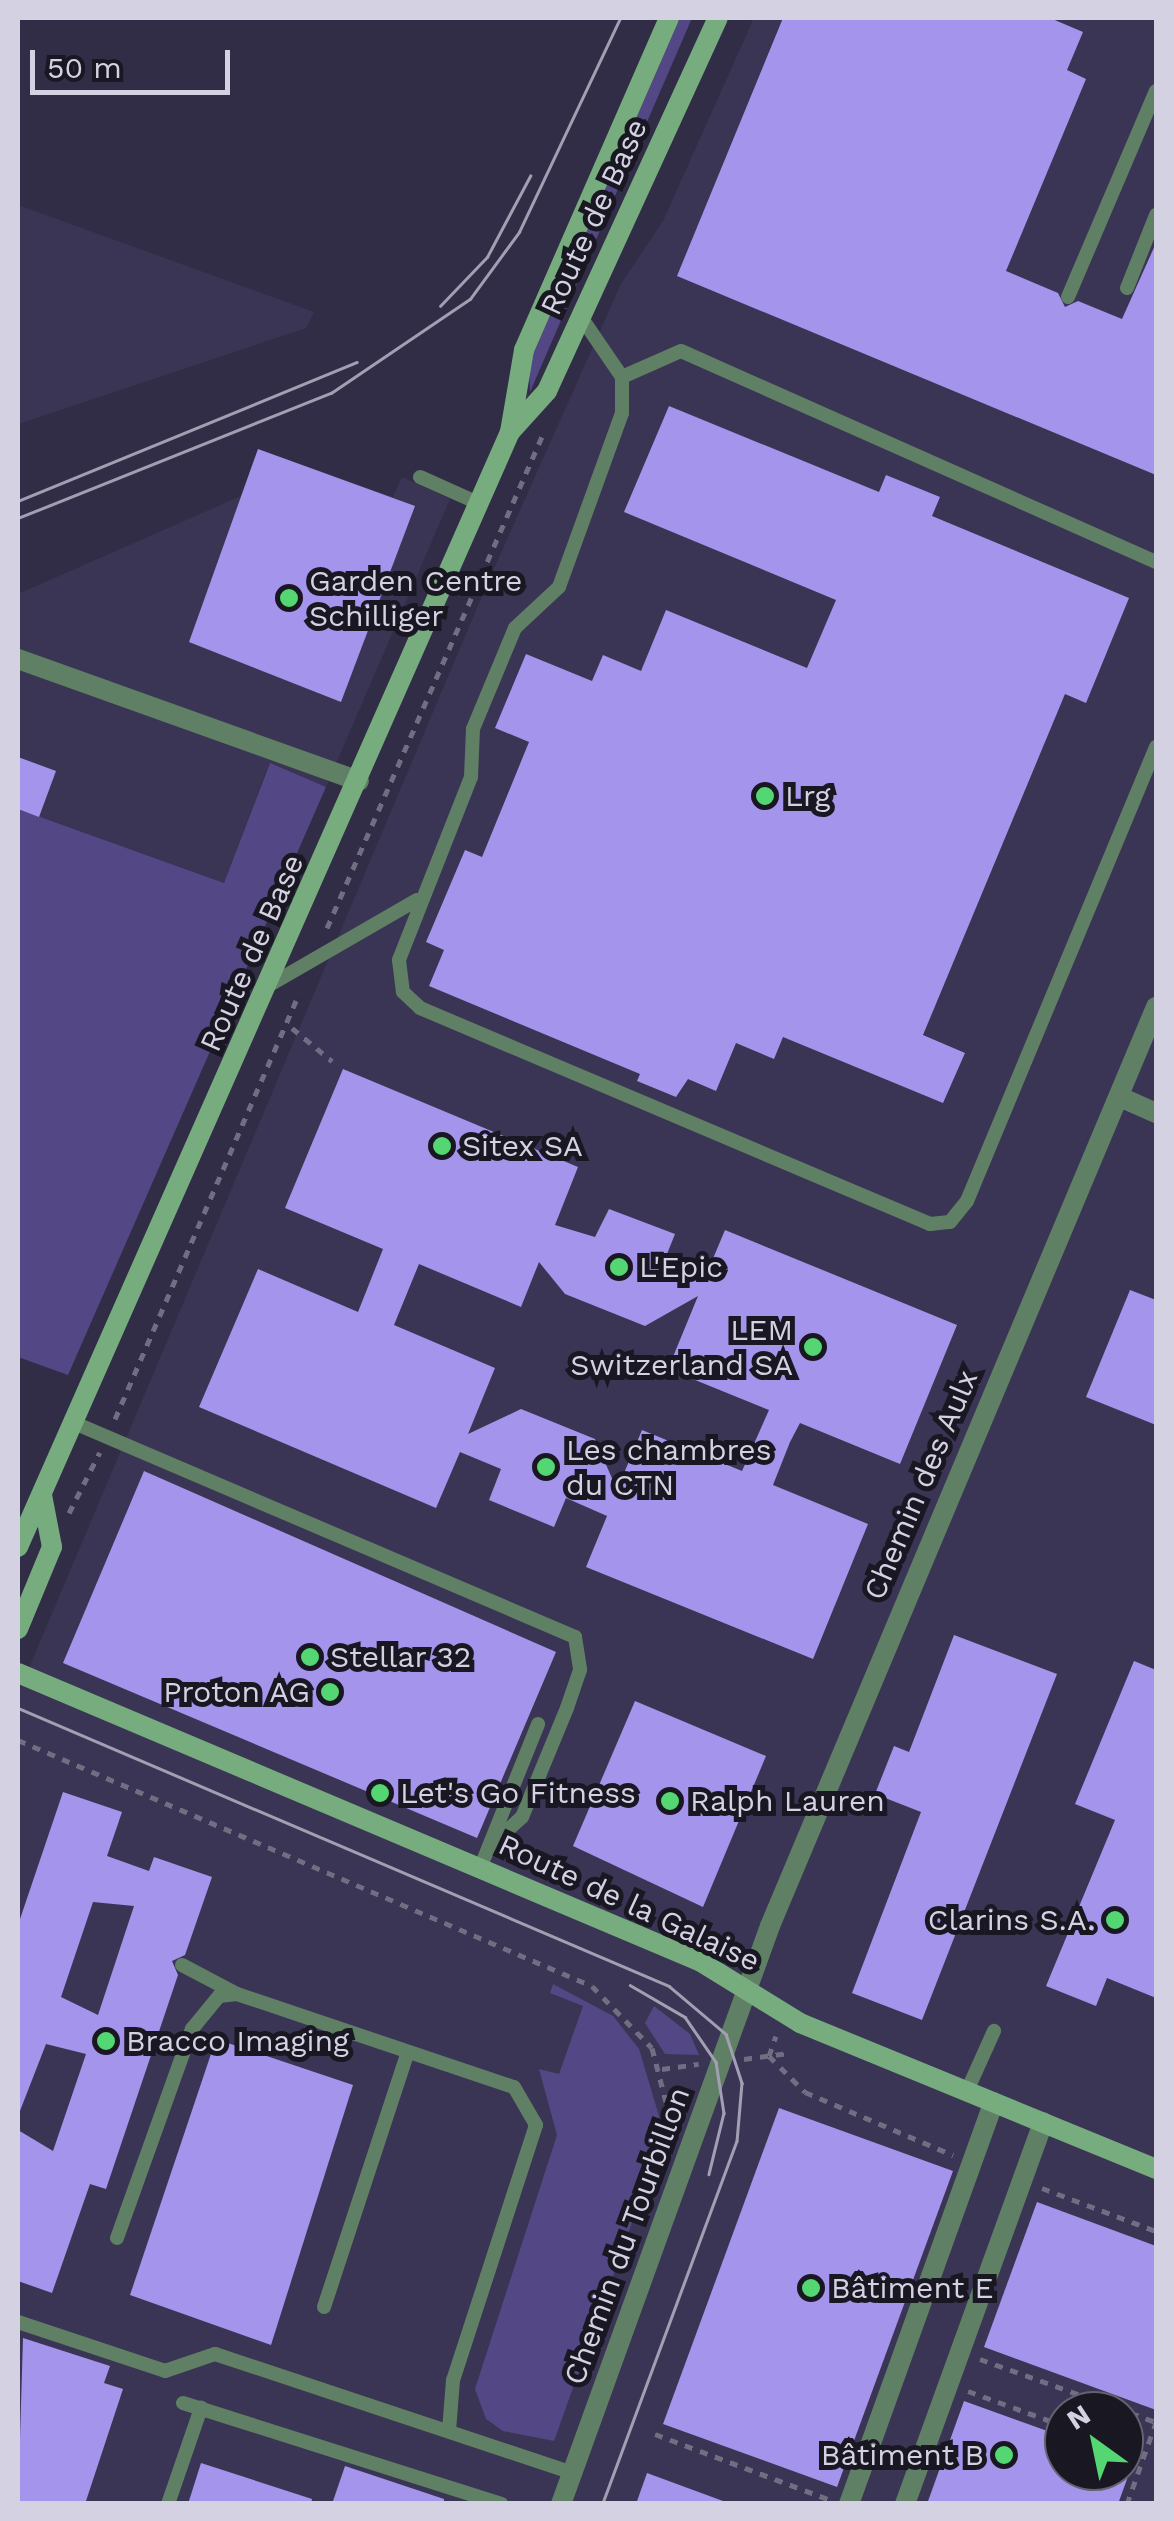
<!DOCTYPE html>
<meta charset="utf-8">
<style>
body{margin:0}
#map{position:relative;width:1174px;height:2521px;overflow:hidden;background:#312d46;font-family:"Work Sans",sans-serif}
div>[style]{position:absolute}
.built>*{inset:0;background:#3a3554}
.green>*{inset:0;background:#544785}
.building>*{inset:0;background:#a594ec}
.path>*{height:5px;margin-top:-2.5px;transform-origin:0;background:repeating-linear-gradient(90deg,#716d83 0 8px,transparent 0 16px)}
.lane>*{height:14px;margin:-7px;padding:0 7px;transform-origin:7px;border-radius:7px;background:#5f8064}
.street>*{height:20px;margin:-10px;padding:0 10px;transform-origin:10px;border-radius:10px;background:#5f8064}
.secondary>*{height:20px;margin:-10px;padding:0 10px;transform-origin:10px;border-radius:10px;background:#77ac7f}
.tram>*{height:2.5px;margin:-1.25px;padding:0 1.25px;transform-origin:1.25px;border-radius:1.25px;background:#a29fb2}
.dots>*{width:28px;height:28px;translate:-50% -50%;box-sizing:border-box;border:5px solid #191722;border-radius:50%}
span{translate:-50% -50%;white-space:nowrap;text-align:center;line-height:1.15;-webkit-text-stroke:10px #191722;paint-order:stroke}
.street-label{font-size:30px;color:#d4d2e2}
.poi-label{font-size:30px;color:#d4d2e2}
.left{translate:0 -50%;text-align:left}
.right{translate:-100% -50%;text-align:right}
.frame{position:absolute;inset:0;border:20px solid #d4d2e2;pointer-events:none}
.north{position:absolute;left:1044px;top:2391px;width:100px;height:100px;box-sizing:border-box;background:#191722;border:2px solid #64626f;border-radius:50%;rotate:327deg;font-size:28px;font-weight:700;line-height:40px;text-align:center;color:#d4d2e2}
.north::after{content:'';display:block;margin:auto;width:35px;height:45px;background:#54d672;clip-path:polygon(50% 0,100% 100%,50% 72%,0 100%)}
.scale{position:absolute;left:30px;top:50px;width:200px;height:45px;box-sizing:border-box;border:5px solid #d4d2e2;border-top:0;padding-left:12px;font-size:30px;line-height:35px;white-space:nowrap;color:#d4d2e2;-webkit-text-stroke:8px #191722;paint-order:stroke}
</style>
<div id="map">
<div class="built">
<i style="clip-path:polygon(evenodd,754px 18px,1156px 18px,1156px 2503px,18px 2504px,18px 1694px,488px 582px,621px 284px,663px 221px,754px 18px,1064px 2411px,1124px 2411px,1124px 2471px,1064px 2471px,1064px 2411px)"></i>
<i style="clip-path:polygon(18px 205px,314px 312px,306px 328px,18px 424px)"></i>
<i style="clip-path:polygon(258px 449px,393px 497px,402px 477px,450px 499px,326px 787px,269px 764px,224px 883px,18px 809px,18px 594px,241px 496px)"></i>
</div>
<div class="green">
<i style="clip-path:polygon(680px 18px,692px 18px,530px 392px,529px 363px)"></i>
<i style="clip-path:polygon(270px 763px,326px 787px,68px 1375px,18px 1357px,18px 809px,224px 883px)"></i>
<i style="clip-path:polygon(553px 1984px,613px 2016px,639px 2049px,659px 2116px,658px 2150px,554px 2441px,503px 2431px,486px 2419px,475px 2389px,557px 2135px,539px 2069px,559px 2074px,583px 2006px,550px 1993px)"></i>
<i style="clip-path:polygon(654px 2006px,690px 2034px,699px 2055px,665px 2054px,645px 2023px)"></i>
</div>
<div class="building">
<i style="clip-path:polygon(783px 18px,1050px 18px,1083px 32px,1067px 70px,1086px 79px,1006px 271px,1058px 293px,1065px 307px,1078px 301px,1122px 319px,1156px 243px,1156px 475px,677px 276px)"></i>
<i style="clip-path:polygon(669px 406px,879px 492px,886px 475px,940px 497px,932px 516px,1129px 598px,1086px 703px,1065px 694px,923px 1035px,965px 1053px,943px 1103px,783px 1037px,774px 1059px,736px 1043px,716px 1091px,688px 1079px,676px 1097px,637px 1081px,640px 1074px,429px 986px,444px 950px,426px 942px,465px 850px,482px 857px,529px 742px,495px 728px,526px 654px,592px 681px,603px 655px,641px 671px,666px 610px,807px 668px,836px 600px,624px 512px)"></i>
<i style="clip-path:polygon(258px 449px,415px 506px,341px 702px,189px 642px)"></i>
<i style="clip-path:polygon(18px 757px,56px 771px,39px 817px,18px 809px)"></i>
<i style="clip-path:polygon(evenodd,343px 1069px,578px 1167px,555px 1225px,595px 1237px,609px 1209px,675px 1234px,663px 1264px,704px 1280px,725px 1230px,957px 1325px,900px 1464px,800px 1423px,790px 1442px,773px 1485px,868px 1524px,813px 1659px,586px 1567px,607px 1516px,566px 1498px,554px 1527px,489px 1500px,501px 1469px,460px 1452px,436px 1508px,199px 1407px,258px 1269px,358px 1312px,383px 1249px,285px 1208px,343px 1069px,539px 1262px,565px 1294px,645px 1326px,698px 1296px,668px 1369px,769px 1410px,742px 1471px,642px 1430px,617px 1490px,595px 1439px,521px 1409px,468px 1434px,495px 1368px,394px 1325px,419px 1264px,521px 1307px,539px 1262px)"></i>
<i style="clip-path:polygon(1130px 1290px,1156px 1300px,1156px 1425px,1086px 1397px)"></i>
<i style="clip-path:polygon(144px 1471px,556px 1652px,477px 1838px,63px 1663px)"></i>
<i style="clip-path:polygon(954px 1635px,1057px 1674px,922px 2020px,852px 1993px,921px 1812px,875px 1794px,894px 1746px,909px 1752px)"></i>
<i style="clip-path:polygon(1134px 1661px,1156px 1670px,1156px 1998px,1107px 1978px,1096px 2006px,1046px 1986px,1115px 1820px,1075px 1804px)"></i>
<i style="clip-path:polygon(635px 1701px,766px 1756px,703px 1907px,573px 1846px)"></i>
<i style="clip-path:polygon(evenodd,63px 1792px,122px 1812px,107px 1856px,149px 1871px,154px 1857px,212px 1877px,185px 1955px,172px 1961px,178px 1975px,106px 2189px,90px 2184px,52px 2293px,18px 2281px,18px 2130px,53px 2151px,86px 2054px,46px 2044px,18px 2116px,18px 1925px,63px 1792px,93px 1902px,134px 1906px,98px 2015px,61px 1997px,93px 1902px)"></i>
<i style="clip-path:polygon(216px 2039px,353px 2085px,271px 2345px,130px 2295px)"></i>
<i style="clip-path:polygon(779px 2108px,953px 2171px,837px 2487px,663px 2424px)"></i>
<i style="clip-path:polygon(1037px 2202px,1156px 2246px,1156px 2410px,984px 2347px)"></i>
<i style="clip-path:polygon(23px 2338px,110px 2366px,104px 2383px,123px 2389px,85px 2504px,18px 2504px)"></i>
<i style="clip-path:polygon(964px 2401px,1064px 2437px,1064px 2471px,1130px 2471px,1118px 2504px,927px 2504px)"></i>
<i style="clip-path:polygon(201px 2463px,312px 2499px,311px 2504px,188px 2504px)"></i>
<i style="clip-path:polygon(345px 2466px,444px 2499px,444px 2504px,332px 2504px)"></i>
<i style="clip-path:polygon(647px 2473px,723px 2501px,723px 2504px,636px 2504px)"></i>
</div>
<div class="path">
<i style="left:327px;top:928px;width:539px;rotate:-66.38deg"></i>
<i style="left:292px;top:1028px;width:52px;rotate:39.5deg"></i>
<i style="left:115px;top:1419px;width:464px;rotate:-66.6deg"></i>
<i style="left:69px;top:1513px;width:68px;rotate:-63.1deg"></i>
<i style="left:18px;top:1740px;width:624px;rotate:23.2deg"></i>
<i style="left:592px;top:1986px;width:86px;rotate:45.9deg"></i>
<i style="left:652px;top:2048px;width:80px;rotate:75.4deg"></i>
<i style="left:769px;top:2056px;width:51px;rotate:45deg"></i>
<i style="left:805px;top:2092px;width:161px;rotate:23.1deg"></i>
<i style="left:769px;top:2056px;width:21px;rotate:-71deg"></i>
<i style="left:744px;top:2059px;width:45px;rotate:-7.6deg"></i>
<i style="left:662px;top:2069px;width:37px;rotate:-8deg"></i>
<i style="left:1042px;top:2188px;width:122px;rotate:20.7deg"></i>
<i style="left:980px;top:2359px;width:187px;rotate:19.7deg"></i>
<i style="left:968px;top:2391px;width:102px;rotate:20deg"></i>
<i style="left:655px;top:2434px;width:185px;rotate:20.6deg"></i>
<i style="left:1124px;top:2447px;width:22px;rotate:21deg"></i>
<i style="left:1127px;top:2504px;width:87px;rotate:-70.5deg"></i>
</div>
<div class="lane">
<i style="left:1127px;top:288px;width:79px;rotate:-68.3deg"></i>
<i style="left:1068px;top:297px;width:224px;rotate:-66.9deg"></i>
<i style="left:581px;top:317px;width:73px;rotate:55.7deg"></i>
<i style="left:622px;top:377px;width:36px;rotate:90deg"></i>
<i style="left:622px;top:413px;width:185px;rotate:109.9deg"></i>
<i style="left:559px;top:587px;width:60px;rotate:137deg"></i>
<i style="left:515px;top:628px;width:109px;rotate:112.6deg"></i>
<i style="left:473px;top:729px;width:48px;rotate:92.4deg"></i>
<i style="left:471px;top:777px;width:197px;rotate:111.5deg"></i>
<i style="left:399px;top:960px;width:32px;rotate:83deg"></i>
<i style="left:403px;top:992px;width:23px;rotate:43deg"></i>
<i style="left:420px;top:1008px;width:554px;rotate:22.95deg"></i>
<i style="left:930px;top:1224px;width:20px;rotate:-6deg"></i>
<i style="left:950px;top:1222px;width:27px;rotate:-51deg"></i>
<i style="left:967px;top:1201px;width:492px;rotate:-67.4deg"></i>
<i style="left:622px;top:377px;width:64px;rotate:-23.8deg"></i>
<i style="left:681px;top:351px;width:520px;rotate:23.95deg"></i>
<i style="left:420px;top:477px;width:64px;rotate:24.1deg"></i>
<i style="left:273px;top:983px;width:166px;rotate:-30deg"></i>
<i style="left:72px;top:1422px;width:547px;rotate:23.14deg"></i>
<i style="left:575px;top:1637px;width:33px;rotate:81deg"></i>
<i style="left:580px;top:1670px;width:40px;rotate:108.9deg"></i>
<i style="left:567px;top:1708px;width:118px;rotate:112.4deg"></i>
<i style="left:522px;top:1817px;width:43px;rotate:137.8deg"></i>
<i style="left:481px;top:1866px;width:153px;rotate:-68.1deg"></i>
<i style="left:182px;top:1965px;width:62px;rotate:27.8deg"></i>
<i style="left:967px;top:2091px;width:66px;rotate:-65.8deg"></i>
<i style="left:117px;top:2238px;width:222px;rotate:-70.3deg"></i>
<i style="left:192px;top:2029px;width:43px;rotate:-50.7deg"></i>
<i style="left:219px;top:1996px;width:18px;rotate:-6deg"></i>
<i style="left:237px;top:1994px;width:292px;rotate:18.6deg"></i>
<i style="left:514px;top:2087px;width:44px;rotate:59.9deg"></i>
<i style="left:536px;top:2125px;width:268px;rotate:108deg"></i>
<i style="left:453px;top:2380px;width:51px;rotate:94.5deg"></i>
<i style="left:324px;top:2307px;width:268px;rotate:-71.8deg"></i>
<i style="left:18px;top:2322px;width:155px;rotate:18.4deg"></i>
<i style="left:165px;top:2371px;width:53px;rotate:-18.8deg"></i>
<i style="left:215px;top:2354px;width:376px;rotate:18.4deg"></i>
<i style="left:183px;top:2403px;width:334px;rotate:17.6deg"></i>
<i style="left:168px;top:2504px;width:102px;rotate:-71deg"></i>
</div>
<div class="street">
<i style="left:18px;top:659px;width:362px;rotate:19.7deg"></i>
<i style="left:1120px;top:1097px;width:39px;rotate:24deg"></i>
<i style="left:561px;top:2504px;width:615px;rotate:-70.12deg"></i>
<i style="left:770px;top:1926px;width:997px;rotate:-67.22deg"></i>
<i style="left:849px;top:2504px;width:427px;rotate:-70.2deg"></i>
<i style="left:905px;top:2504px;width:406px;rotate:-70.1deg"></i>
</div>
<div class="secondary">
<i style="left:510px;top:432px;width:55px;rotate:-47.9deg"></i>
<i style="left:547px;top:391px;width:410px;rotate:-65.4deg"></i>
<i style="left:18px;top:1547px;width:1219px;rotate:-66.19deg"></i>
<i style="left:510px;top:432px;width:83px;rotate:-80.3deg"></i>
<i style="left:524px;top:350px;width:362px;rotate:-66.4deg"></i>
<i style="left:18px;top:1629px;width:89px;rotate:-67.5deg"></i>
<i style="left:52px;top:1547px;width:53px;rotate:-100.9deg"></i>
<i style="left:18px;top:1673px;width:742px;rotate:22.93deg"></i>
<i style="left:701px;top:1962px;width:116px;rotate:31.6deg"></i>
<i style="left:800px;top:2023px;width:385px;rotate:22.3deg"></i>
</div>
<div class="tram">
<i style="left:440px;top:306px;width:68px;rotate:-46.2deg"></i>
<i style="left:487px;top:257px;width:92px;rotate:-62deg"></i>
<i style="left:18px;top:501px;width:366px;rotate:-22.3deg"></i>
<i style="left:18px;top:518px;width:337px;rotate:-21.8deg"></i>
<i style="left:331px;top:393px;width:168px;rotate:-34.1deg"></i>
<i style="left:470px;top:299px;width:83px;rotate:-53.8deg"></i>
<i style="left:519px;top:232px;width:237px;rotate:-64.7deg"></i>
<i style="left:18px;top:1708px;width:708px;rotate:23.12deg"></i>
<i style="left:669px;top:1986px;width:75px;rotate:40.1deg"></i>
<i style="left:726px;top:2034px;width:52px;rotate:71.9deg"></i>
<i style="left:742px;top:2083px;width:58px;rotate:94.9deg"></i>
<i style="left:737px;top:2141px;width:387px;rotate:110.3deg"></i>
<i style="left:630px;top:1985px;width:64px;rotate:30.2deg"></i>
<i style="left:685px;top:2017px;width:55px;rotate:55.4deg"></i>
<i style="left:716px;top:2062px;width:52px;rotate:81.1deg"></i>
<i style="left:724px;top:2113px;width:63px;rotate:103.8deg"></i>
</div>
<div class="dots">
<i style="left:289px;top:598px;background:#54d672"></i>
<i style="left:765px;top:796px;background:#54d672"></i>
<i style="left:442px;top:1146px;background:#54d672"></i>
<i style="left:619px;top:1267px;background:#54d672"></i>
<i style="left:813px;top:1347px;background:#54d672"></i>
<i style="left:546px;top:1467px;background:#54d672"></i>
<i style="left:310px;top:1657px;background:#54d672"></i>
<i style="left:330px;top:1692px;background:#54d672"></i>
<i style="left:380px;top:1793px;background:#54d672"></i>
<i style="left:670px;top:1801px;background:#54d672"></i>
<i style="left:1115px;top:1920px;background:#54d672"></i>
<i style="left:106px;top:2041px;background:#54d672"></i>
<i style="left:811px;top:2288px;background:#54d672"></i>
<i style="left:1004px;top:2455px;background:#54d672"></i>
</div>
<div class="street-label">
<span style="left:594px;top:217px;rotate:-65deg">Route de Base</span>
<span style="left:252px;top:953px;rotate:-66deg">Route de Base</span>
<span style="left:921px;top:1485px;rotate:-67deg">Chemin des Aulx</span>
<span style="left:629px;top:1903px;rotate:25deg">Route de la Galaise</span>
<span style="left:627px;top:2236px;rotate:-70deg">Chemin du Tourbillon</span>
</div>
<div class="poi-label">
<span class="left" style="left:309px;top:598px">Garden Centre<br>Schilliger</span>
<span class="left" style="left:785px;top:796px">Lrg</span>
<span class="left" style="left:462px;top:1146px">Sitex SA</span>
<span class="left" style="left:639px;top:1267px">L'Epic</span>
<span class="right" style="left:793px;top:1347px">LEM<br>Switzerland SA</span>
<span class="left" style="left:566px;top:1467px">Les chambres<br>du CTN</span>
<span class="left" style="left:330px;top:1657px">Stellar 32</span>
<span class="right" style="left:310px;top:1692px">Proton AG</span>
<span class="left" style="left:400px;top:1793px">Let's Go Fitness</span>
<span class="left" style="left:690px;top:1801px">Ralph Lauren</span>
<span class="right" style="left:1095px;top:1920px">Clarins S.A.</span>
<span class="left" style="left:126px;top:2041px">Bracco Imaging</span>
<span class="left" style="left:831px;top:2288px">Bâtiment E</span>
<span class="right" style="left:984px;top:2455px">Bâtiment B</span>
</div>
<div class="frame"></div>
<div class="north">N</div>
<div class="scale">50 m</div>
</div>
